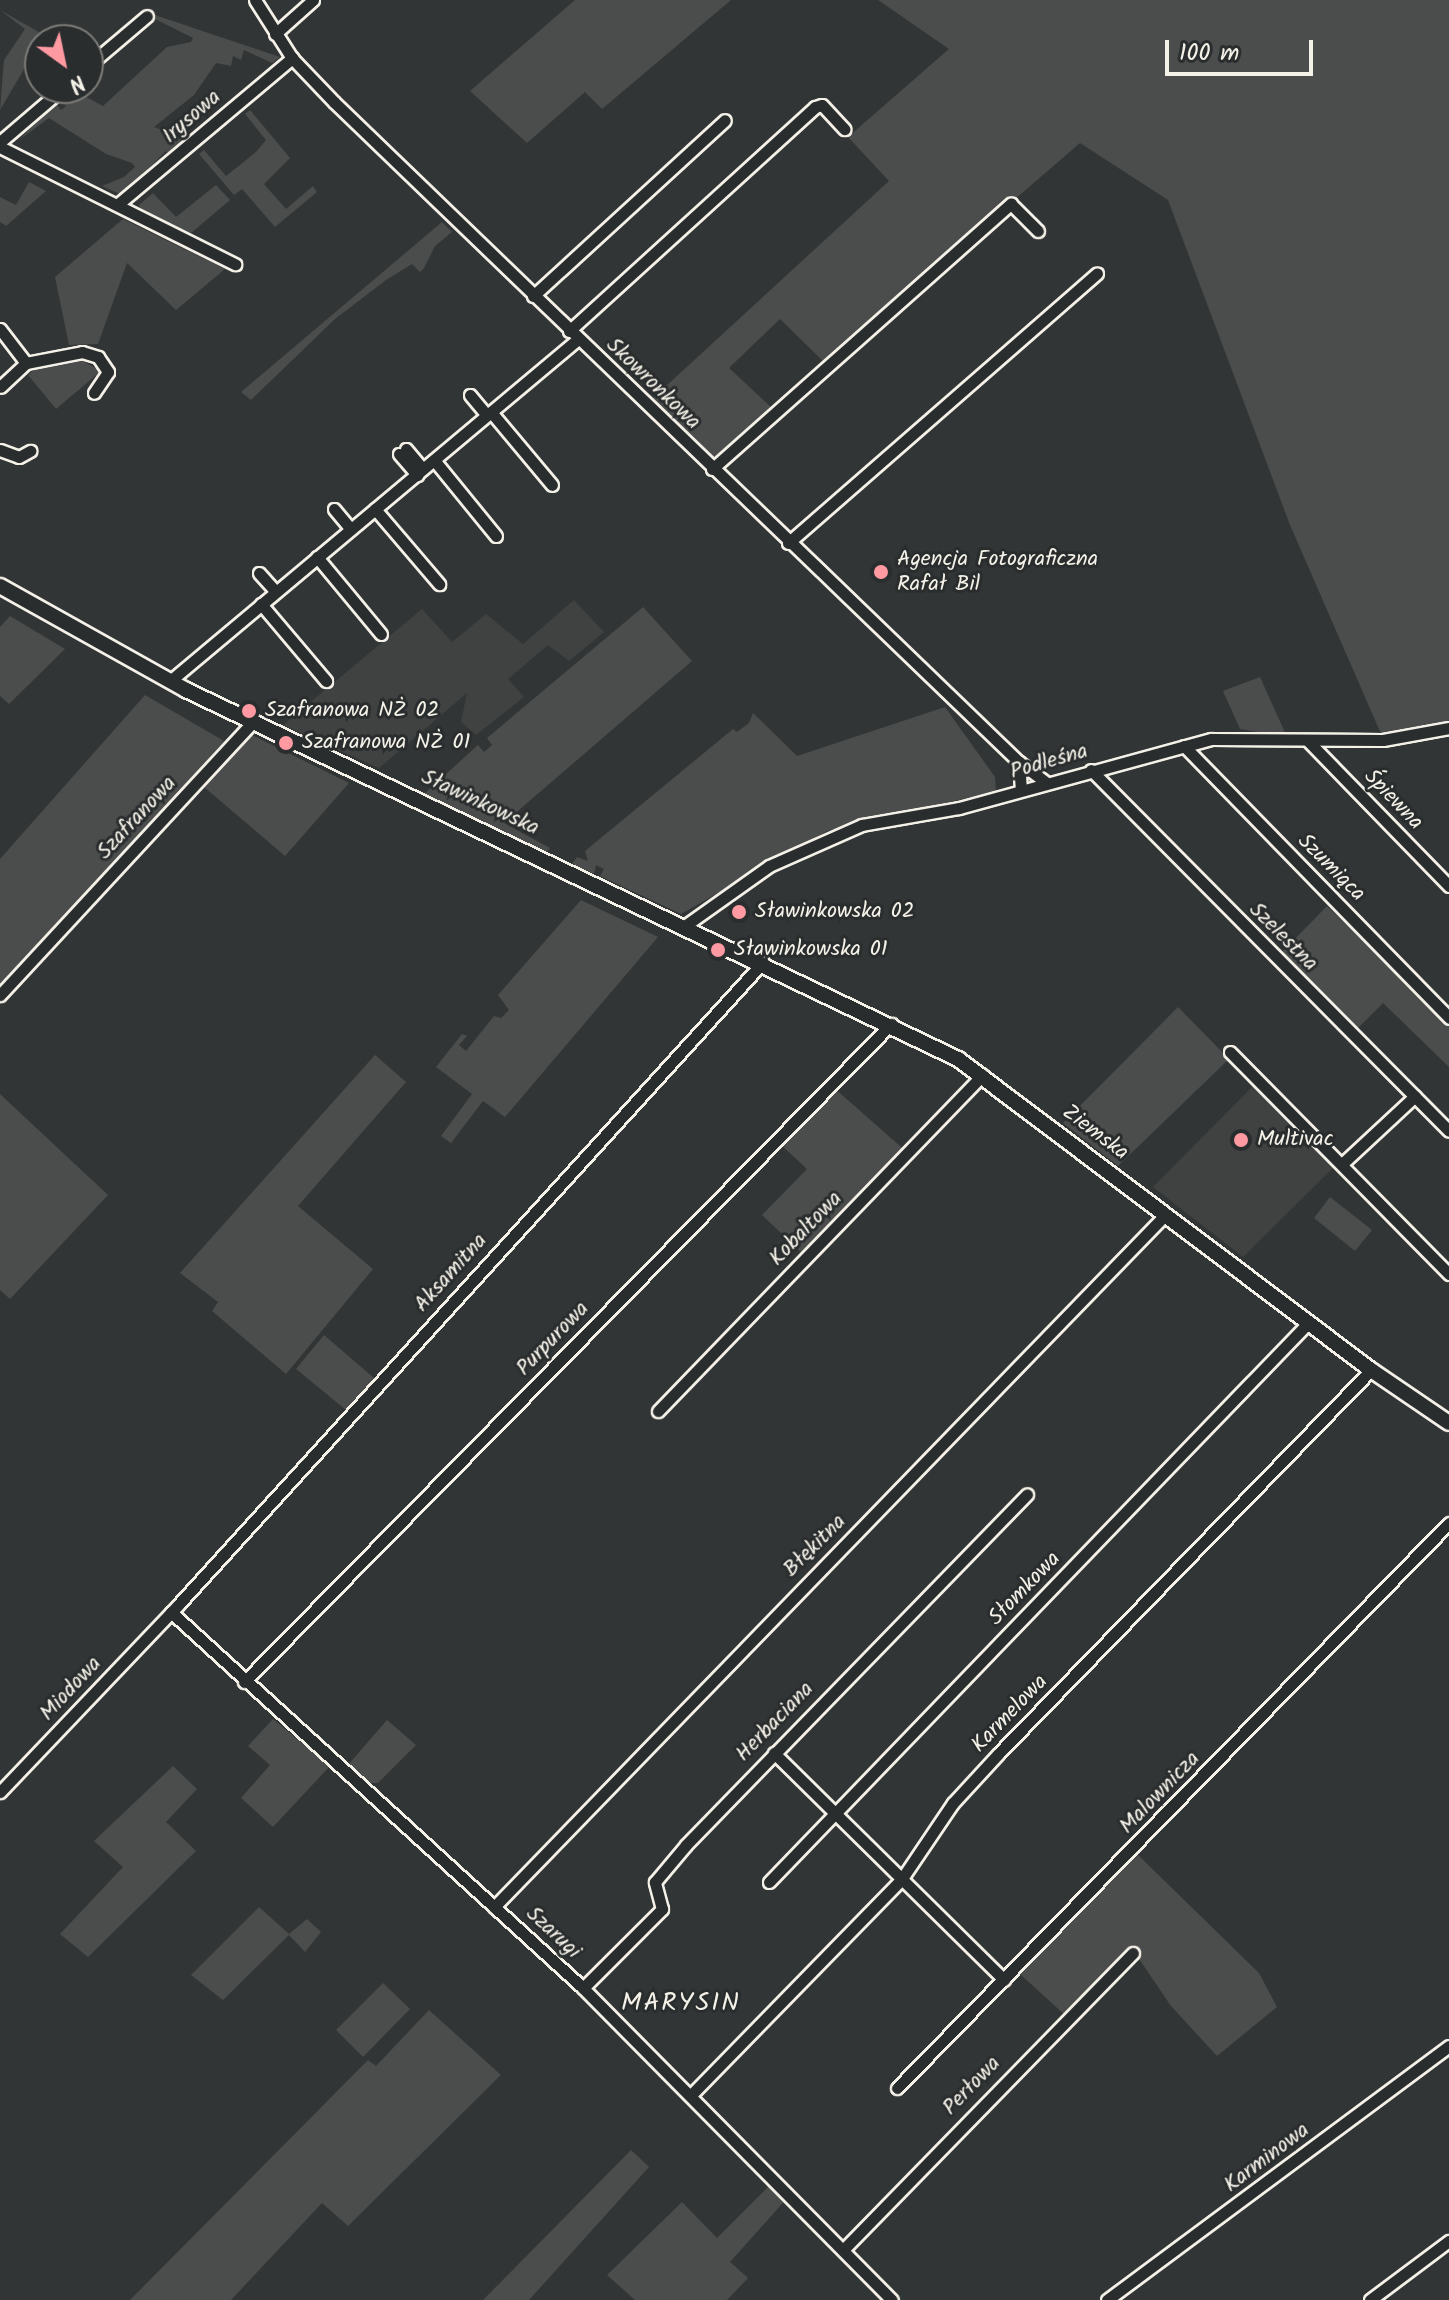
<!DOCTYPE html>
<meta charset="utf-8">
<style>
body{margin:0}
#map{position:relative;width:1449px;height:2300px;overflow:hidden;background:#323535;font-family:Kalam,sans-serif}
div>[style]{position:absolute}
.built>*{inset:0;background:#404242}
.green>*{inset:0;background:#4b4d4c}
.roads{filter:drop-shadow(2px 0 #f4f1e8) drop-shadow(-2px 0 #f4f1e8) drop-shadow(0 2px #f4f1e8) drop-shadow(0 -2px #f4f1e8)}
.minor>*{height:11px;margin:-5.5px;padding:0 5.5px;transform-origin:5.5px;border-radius:5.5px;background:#2a2d2e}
.tertiary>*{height:14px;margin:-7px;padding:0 7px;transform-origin:7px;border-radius:7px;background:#2a2d2e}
.dots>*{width:22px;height:22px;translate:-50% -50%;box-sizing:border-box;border:4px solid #2a2d2e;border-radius:50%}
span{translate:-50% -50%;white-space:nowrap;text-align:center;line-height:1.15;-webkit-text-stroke:6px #2a2d2e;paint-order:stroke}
.street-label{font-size:22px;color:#f4f1e8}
.poi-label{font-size:22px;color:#f4f1e8}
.left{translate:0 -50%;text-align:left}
.quarter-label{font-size:26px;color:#f4f1e8;letter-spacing:2px}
.north{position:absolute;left:24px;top:24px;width:80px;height:80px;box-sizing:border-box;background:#2a2d2e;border:2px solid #7b7b78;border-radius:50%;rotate:147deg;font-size:22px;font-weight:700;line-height:32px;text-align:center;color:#f4f1e8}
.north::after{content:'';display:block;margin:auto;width:28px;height:36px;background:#ff9aa2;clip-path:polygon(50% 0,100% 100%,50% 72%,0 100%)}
.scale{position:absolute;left:1165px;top:40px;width:148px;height:36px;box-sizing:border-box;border:4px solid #f4f1e8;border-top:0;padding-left:10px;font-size:24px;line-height:28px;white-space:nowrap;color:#f4f1e8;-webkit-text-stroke:6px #2a2d2e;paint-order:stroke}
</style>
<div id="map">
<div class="built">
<i style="clip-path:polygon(574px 600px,604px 632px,569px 661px,548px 645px,508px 679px,524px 697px,476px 735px,461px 722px,467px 693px,379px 768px,283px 725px,422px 609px,452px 642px,486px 614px,523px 644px)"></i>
<i style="clip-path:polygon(1254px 1085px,1334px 1167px,1243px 1257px,1153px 1187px)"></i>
</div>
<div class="green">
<i style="clip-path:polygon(575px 0,731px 0,602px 109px,585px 92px,527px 143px,470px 91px)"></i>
<i style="clip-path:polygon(878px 0,1449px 0,1449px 724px,1382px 736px,1290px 525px,1168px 200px,1080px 143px,825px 363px,780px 319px,729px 368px,772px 408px,714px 457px,653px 398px,889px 181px,848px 137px,949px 49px)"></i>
<i style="clip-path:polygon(0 10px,44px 35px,0 110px,4px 60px,25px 29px)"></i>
<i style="clip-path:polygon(155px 15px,280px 57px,272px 63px,244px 50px,241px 60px,233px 56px,231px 66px,216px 63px,194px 95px,154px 127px,188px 139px,170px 155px,166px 151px,122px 195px,102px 186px,124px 177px,135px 167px,132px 163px,106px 154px,49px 118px,19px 140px,56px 103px,61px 110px,66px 106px,60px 100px,73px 90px,103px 106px,167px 47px,191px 42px,193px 38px,151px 17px)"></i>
<i style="clip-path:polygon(250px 110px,290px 158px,264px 184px,286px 209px,313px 186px,317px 192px,275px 227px,242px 189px,234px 195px,199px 154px,204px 150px,226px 176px,256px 152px,266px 140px,245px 114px)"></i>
<i style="clip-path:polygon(29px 182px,46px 191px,6px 226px,0 222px,0 197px,16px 205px)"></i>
<i style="clip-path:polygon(216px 185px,230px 200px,191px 233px,141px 211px,139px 205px,153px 193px,176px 217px)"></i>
<i style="clip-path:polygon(123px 219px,225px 269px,176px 310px,127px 263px,98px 344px,69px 345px,55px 277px)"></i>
<i style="clip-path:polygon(442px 222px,452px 232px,435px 246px,424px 268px,420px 272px,412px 264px,386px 280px,335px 319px,251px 400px,241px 392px)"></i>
<i style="clip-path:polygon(79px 359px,101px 371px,56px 409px,28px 375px,42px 363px)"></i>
<i style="clip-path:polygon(643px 607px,692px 661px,504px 823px,550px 848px,544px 855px,423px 795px,478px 745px,484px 752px,492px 745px,487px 738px)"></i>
<i style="clip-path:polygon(10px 616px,65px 649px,9px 704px,0 696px,0 627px)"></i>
<i style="clip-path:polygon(1260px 677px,1287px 737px,1240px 729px,1223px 691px)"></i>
<i style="clip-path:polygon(145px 695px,224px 741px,0 990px,0 859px)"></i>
<i style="clip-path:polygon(945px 707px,995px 777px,996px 791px,827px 831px,681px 914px,600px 876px,604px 869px,596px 865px,594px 874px,572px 864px,577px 857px,588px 861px,585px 851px,733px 729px,737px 732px,749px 723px,753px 713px,797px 756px)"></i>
<i style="clip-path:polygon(252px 735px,349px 783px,285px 856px,204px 787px)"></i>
<i style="clip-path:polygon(581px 900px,658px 937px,505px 1117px,483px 1101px,451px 1143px,441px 1136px,472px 1094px,436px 1067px,462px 1034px,467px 1036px,459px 1045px,466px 1051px,494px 1016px,501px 1018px,509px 1010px,498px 995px)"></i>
<i style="clip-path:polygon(1327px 906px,1449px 1025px,1449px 1067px,1383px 1003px,1357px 1029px,1280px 954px)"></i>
<i style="clip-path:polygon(1178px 1007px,1229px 1059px,1118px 1166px,1063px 1123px)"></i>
<i style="clip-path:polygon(375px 1055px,406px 1082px,298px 1206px,373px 1269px,286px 1374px,212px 1311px,218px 1302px,180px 1273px)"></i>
<i style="clip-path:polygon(834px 1088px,908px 1153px,830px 1232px,825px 1228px,801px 1252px,762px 1215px,807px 1169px,780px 1144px)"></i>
<i style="clip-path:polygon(0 1094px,108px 1195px,10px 1299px,0 1290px)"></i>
<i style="clip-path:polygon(1330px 1197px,1372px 1230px,1355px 1251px,1314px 1218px)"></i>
<i style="clip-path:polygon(324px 1335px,374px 1378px,346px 1410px,296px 1369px)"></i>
<i style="clip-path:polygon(273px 1719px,330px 1766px,273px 1827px,241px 1798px,270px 1765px,248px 1746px)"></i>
<i style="clip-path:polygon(387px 1720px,416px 1745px,378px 1783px,367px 1783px,348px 1765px)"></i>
<i style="clip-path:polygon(173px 1766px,197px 1789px,166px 1822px,196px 1851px,88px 1957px,60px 1934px,123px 1867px,94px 1841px)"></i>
<i style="clip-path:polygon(1136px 1853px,1259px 1973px,1277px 2007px,1217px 2056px,1171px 2006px,1137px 1956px,1066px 2016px,1020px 1974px)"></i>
<i style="clip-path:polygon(259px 1907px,289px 1934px,307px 1919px,321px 1932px,305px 1952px,289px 1935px,223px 2000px,191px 1975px)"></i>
<i style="clip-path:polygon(383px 1983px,410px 2009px,363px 2057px,336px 2030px)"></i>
<i style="clip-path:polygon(429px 2010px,501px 2075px,348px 2226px,322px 2203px,231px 2300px,130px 2300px,368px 2060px,376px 2066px)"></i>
<i style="clip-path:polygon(631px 2150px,649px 2167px,529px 2300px,483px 2300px)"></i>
<i style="clip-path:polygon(774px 2181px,789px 2196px,730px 2262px,748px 2278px,727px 2300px,635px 2300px,607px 2275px,682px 2202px,717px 2238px)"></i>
</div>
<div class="roads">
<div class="minor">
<i style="left:255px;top:0;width:69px;rotate:57.5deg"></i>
<i style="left:292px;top:58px;width:61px;rotate:46.3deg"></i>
<i style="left:334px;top:102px;width:951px;rotate:43.94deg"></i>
<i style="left:1019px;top:762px;width:28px;rotate:86deg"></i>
<i style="left:275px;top:34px;width:51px;rotate:-41.8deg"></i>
<i style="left:88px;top:66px;width:77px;rotate:-40.3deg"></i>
<i style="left:0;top:142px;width:83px;rotate:-40.6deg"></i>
<i style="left:0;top:147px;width:263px;rotate:26.5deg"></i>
<i style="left:117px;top:205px;width:229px;rotate:-40deg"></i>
<i style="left:533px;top:296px;width:260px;rotate:-42.5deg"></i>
<i style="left:0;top:329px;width:43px;rotate:52.6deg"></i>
<i style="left:26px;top:363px;width:35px;rotate:137deg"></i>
<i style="left:569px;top:331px;width:333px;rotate:-42.3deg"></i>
<i style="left:815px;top:107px;width:7px;rotate:-16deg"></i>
<i style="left:822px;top:105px;width:33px;rotate:47deg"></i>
<i style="left:26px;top:363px;width:57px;rotate:-11.1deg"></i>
<i style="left:82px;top:352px;width:17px;rotate:17deg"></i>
<i style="left:98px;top:357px;width:18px;rotate:56deg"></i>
<i style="left:108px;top:372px;width:25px;rotate:124deg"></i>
<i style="left:470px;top:395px;width:26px;rotate:50deg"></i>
<i style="left:491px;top:412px;width:95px;rotate:50.1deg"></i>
<i style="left:406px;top:449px;width:26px;rotate:50deg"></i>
<i style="left:0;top:450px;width:20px;rotate:20deg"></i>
<i style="left:19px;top:457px;width:13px;rotate:-29deg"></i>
<i style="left:399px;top:454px;width:28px;rotate:49deg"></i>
<i style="left:434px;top:460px;width:98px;rotate:50.8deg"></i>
<i style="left:712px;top:469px;width:400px;rotate:-41.6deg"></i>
<i style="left:1011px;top:204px;width:38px;rotate:45deg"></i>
<i style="left:334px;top:509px;width:26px;rotate:50deg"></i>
<i style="left:375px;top:509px;width:99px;rotate:49.5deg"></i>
<i style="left:788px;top:543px;width:410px;rotate:-41.1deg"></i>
<i style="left:317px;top:557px;width:100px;rotate:50.3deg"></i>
<i style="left:259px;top:573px;width:25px;rotate:48deg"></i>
<i style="left:261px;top:604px;width:101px;rotate:49.8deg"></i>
<i style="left:170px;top:681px;width:532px;rotate:-39.97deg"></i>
<i style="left:1309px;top:742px;width:201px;rotate:45.8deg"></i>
<i style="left:1184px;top:746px;width:380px;rotate:45.7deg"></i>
<i style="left:1019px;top:762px;width:35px;rotate:37deg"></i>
<i style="left:1091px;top:770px;width:508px;rotate:45.24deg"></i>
<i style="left:686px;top:925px;width:102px;rotate:-35.4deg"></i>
<i style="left:769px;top:866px;width:102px;rotate:-23.8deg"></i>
<i style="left:862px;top:825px;width:98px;rotate:-9.9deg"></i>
<i style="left:959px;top:808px;width:261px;rotate:-15.3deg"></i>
<i style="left:1211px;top:739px;width:172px;rotate:0.3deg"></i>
<i style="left:1383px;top:740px;width:67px;rotate:-10.3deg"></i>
<i style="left:0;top:995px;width:372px;rotate:-47.2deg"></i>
<i style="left:1230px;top:1052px;width:312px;rotate:45.4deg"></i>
<i style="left:1343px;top:1163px;width:98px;rotate:-42.9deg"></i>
<i style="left:658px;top:1411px;width:467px;rotate:-46deg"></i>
<i style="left:171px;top:1612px;width:558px;rotate:42.38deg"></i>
<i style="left:583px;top:1988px;width:439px;rotate:45.3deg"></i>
<i style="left:244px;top:1682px;width:923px;rotate:-45.48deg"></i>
<i style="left:774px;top:1753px;width:323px;rotate:44.6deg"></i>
<i style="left:0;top:1792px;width:258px;rotate:-46.4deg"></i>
<i style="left:178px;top:1605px;width:869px;rotate:-47.7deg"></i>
<i style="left:769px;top:1882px;width:777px;rotate:-46.04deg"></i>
<i style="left:494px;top:1907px;width:965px;rotate:-45.88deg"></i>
<i style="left:583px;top:1988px;width:112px;rotate:-45deg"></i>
<i style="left:662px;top:1909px;width:28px;rotate:-105deg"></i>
<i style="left:655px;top:1882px;width:48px;rotate:-50deg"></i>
<i style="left:686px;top:1845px;width:489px;rotate:-45.8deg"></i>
<i style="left:897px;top:2088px;width:790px;rotate:-45.67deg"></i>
<i style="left:691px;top:2095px;width:301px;rotate:-45.7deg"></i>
<i style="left:901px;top:1880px;width:93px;rotate:-56deg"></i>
<i style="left:953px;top:1803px;width:67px;rotate:-47.4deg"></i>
<i style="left:998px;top:1754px;width:535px;rotate:-45.83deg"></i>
<i style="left:843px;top:2250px;width:415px;rotate:-45.7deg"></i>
<i style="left:1107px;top:2300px;width:426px;rotate:-36.6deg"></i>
<i style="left:1370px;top:2300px;width:99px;rotate:-36.8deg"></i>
</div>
<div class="tertiary">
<i style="left:0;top:586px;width:213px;rotate:29.2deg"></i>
<i style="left:186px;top:690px;width:856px;rotate:25.55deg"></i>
<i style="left:958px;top:1059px;width:517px;rotate:36.98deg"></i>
<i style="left:1371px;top:1370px;width:94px;rotate:34.2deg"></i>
</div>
</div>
<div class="dots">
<i style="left:881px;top:572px;background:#ff9aa2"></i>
<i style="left:249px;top:711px;background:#ff9aa2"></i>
<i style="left:286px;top:743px;background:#ff9aa2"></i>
<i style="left:739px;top:912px;background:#ff9aa2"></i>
<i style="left:718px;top:950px;background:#ff9aa2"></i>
<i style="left:1241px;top:1140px;background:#ff9aa2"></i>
</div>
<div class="street-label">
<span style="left:192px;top:117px;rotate:-41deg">Irysowa</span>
<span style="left:653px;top:384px;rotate:44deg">Skowronkowa</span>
<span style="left:1049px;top:762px;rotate:-16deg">Podleśna</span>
<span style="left:1393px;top:800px;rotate:46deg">Śpiewna</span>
<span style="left:480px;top:803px;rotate:25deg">Sławinkowska</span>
<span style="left:137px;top:818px;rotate:-47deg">Szafranowa</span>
<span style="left:1331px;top:868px;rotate:45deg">Szumiąca</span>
<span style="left:1283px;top:937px;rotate:45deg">Szelestna</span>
<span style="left:1095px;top:1133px;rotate:37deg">Ziemska</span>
<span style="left:806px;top:1229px;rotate:-46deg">Kobaltowa</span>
<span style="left:451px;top:1273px;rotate:-48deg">Aksamitna</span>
<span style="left:553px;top:1339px;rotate:-46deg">Purpurowa</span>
<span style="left:815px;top:1546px;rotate:-45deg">Błękitna</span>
<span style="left:1025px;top:1589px;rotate:-46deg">Słomkowa</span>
<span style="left:71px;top:1689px;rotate:-47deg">Miodowa</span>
<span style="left:1010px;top:1714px;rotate:-46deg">Karmelowa</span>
<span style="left:775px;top:1722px;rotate:-46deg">Herbaciana</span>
<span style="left:1160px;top:1793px;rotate:-46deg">Malownicza</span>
<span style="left:553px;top:1933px;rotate:43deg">Szarugi</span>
<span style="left:972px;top:2086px;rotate:-46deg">Perłowa</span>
<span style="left:1267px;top:2158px;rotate:-37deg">Karminowa</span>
</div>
<div class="poi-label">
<span class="left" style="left:897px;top:572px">Agencja Fotograficzna<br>Rafał Bil</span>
<span class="left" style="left:265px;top:711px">Szafranowa NŻ 02</span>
<span class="left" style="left:302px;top:743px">Szafranowa NŻ 01</span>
<span class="left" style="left:755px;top:912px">Sławinkowska 02</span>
<span class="left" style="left:734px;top:950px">Sławinkowska 01</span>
<span class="left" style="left:1257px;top:1140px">Multivac</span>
</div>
<div class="quarter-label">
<span style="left:681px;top:2004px">MARYSIN</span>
</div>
<div class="north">N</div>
<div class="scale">100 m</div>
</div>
